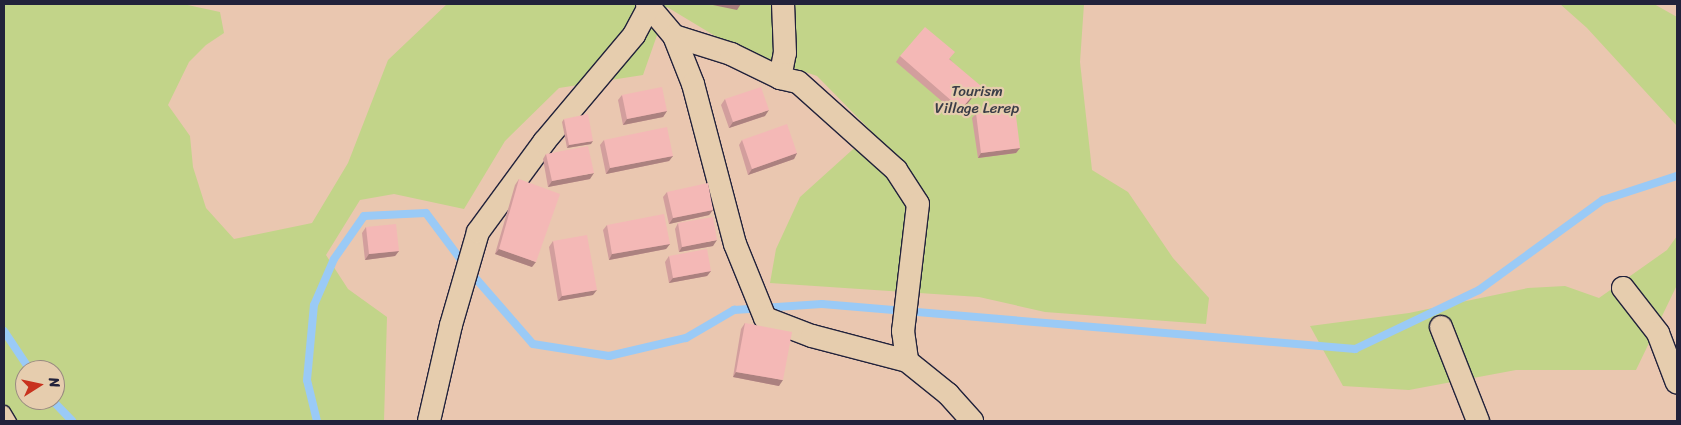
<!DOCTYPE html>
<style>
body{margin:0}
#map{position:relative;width:1681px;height:425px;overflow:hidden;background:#eac7b0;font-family:Sriracha,sans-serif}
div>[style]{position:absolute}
.green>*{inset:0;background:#c2d489}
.stream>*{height:8px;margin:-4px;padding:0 4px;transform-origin:4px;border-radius:4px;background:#9acaf6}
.roads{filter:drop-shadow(1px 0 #22223b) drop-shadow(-1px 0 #22223b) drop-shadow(0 1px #22223b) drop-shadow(0 -1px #22223b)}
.service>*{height:11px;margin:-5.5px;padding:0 5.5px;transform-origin:5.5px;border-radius:5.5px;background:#e6cdae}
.minor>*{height:22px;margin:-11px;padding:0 11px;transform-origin:11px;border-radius:11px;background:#e6cdae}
.wall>*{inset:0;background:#d29e9d}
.shaded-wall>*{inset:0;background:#ab817f}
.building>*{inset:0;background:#f4b8b6}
span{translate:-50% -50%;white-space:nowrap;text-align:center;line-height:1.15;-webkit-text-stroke:4.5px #e6cdae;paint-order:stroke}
.park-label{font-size:15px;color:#3a3d47}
.frame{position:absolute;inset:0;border:5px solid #22223b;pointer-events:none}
.north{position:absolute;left:15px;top:360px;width:50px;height:50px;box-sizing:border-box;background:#e6cdae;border:1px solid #988980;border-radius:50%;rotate:80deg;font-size:14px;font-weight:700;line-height:20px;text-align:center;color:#22223b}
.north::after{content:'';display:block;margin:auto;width:18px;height:22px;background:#c8321e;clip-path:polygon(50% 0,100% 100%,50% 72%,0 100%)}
</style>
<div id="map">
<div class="green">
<i style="clip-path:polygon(evenodd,4px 4px,183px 4px,220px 12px,224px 33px,206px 45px,189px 62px,168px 105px,190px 136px,193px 167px,206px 208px,234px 239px,312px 223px,348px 163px,388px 60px,447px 4px,1084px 4px,1080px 62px,1092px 170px,1128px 192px,1173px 258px,1209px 298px,1206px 324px,1045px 312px,979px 297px,770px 283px,776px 249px,800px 197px,872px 132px,817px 76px,735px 48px,667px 7px,643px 75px,559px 88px,505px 141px,464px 209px,394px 194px,360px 200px,326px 255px,348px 289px,387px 317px,384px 421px,4px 421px,4px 4px,25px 370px,55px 370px,55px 400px,25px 400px,25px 370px)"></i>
<i style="clip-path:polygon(1560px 4px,1654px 4px,1677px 17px,1677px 126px,1587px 28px)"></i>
<i style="clip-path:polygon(1677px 236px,1677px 285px,1636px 370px,1516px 370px,1409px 390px,1343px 386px,1310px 326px,1409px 313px,1528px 288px,1565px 286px,1599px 298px,1667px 250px)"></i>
</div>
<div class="stream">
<i style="left:471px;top:273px;width:94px;rotate:48.9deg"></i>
<i style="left:533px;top:344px;width:77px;rotate:9deg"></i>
<i style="left:609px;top:356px;width:79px;rotate:-13.2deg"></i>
<i style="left:686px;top:338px;width:56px;rotate:-30.3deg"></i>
<i style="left:734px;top:310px;width:88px;rotate:-3.9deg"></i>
<i style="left:822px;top:304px;width:535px;rotate:4.83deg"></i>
<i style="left:1355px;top:349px;width:137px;rotate:-25.4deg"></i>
<i style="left:1479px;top:290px;width:153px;rotate:-36deg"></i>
<i style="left:1603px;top:200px;width:78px;rotate:-18deg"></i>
<i style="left:4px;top:331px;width:47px;rotate:56.3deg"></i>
<i style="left:52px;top:400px;width:29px;rotate:46deg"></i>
<i style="left:317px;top:421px;width:42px;rotate:-103.7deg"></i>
<i style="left:307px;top:380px;width:75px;rotate:-84.7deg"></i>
<i style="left:314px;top:305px;width:50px;rotate:-66.5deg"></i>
<i style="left:334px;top:259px;width:52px;rotate:-55.1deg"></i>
<i style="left:364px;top:216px;width:62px;rotate:-2.8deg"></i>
<i style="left:426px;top:213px;width:64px;rotate:53.3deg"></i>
</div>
<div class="roads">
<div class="service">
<i style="left:4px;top:411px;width:12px;rotate:59deg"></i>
</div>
<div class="minor">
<i style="left:647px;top:4px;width:42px;rotate:49.8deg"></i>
<i style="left:674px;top:36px;width:60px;rotate:17.5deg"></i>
<i style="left:731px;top:54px;width:55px;rotate:26.1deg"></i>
<i style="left:780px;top:78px;width:18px;rotate:13deg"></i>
<i style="left:798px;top:82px;width:132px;rotate:41.9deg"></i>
<i style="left:896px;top:170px;width:40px;rotate:57.1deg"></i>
<i style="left:918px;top:204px;width:128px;rotate:96.7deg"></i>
<i style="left:903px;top:331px;width:30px;rotate:82deg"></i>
<i style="left:907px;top:361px;width:53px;rotate:38.8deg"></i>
<i style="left:948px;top:394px;width:36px;rotate:48deg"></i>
<i style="left:674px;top:36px;width:52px;rotate:68.4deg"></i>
<i style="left:693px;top:84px;width:165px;rotate:75.3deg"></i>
<i style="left:735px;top:244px;width:80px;rotate:67.9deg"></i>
<i style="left:765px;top:318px;width:50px;rotate:21deg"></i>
<i style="left:812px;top:336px;width:98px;rotate:14.7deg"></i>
<i style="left:780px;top:78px;width:25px;rotate:-79deg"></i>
<i style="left:785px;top:53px;width:49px;rotate:-92.3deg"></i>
<i style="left:1623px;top:288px;width:57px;rotate:52.1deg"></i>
<i style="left:1658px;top:333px;width:53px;rotate:69.2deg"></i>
<i style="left:1441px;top:327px;width:101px;rotate:68.5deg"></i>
<i style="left:429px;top:421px;width:98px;rotate:-77.1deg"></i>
<i style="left:451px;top:325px;width:97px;rotate:-73.8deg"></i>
<i style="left:478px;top:232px;width:112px;rotate:-53.7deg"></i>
<i style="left:544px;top:142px;width:140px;rotate:-49.9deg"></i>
<i style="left:634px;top:35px;width:32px;rotate:-62deg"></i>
</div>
</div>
<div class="wall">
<i style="clip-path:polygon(900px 56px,950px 59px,977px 92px,958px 115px,896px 62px)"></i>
<i style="clip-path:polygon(622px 95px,667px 111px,663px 117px,623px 125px,618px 100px)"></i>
<i style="clip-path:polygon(725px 99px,765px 116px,729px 128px,721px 105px)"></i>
<i style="clip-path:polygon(976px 113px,1020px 148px,1016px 153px,978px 158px,972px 118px)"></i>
<i style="clip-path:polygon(564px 119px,591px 144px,567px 148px,562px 122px)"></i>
<i style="clip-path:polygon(604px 140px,673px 156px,669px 161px,606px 174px,600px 145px)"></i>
<i style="clip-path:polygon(742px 140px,797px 153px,794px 159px,748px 175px,739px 145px)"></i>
<i style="clip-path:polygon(546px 154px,590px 179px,548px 187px,543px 159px)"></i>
<i style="clip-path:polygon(519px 179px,532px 267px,495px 254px,515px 185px)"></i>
<i style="clip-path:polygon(667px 192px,713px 210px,709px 215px,669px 224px,663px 197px)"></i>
<i style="clip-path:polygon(678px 223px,713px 246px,679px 252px,675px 229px)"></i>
<i style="clip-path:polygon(607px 225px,670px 244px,666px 249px,609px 260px,603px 230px)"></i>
<i style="clip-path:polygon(366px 227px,399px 251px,395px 256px,365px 260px,362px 233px)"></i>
<i style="clip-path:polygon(553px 241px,593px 295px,558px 301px,549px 247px)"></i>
<i style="clip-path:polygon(669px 256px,711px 271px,707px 276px,669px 283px,665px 262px)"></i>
<i style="clip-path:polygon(745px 323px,779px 386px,733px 377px,741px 329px)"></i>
</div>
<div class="shaded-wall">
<i style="clip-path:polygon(708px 4px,741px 4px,737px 10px)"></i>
<i style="clip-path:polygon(981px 86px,977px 92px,958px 115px,961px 109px)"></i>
<i style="clip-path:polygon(769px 110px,765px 116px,729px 128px,733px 122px)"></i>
<i style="clip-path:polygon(667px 111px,663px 117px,623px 125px,627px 119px)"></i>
<i style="clip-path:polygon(593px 141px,591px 144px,567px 148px,569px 145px)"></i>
<i style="clip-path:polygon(1020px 148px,1016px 153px,978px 158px,981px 153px)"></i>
<i style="clip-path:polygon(797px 153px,794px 159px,748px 175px,752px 169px)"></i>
<i style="clip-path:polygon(673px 156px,669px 161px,606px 174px,610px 168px)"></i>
<i style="clip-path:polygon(594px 173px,590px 179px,548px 187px,552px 181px)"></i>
<i style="clip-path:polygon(713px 210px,709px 215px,669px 224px,673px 218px)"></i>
<i style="clip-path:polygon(717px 240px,713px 246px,679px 252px,682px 247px)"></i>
<i style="clip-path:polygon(670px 244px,666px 249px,609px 260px,612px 254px)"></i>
<i style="clip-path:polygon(499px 249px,536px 262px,532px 267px,495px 254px)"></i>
<i style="clip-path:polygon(399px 251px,395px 256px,365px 260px,369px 254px)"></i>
<i style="clip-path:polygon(711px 271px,707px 276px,669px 283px,673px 278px)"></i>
<i style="clip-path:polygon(597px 290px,593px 295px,558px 301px,562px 296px)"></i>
<i style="clip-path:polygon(736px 372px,783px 380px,779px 386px,733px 377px)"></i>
</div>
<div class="building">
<i style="clip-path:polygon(925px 27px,955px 52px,949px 59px,981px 86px,961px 109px,900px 56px)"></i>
<i style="clip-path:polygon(662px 87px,667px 111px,627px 119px,622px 95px)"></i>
<i style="clip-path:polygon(761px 87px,769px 110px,733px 122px,725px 99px)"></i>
<i style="clip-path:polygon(1015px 108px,1020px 148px,981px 153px,976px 113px)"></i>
<i style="clip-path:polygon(588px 114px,593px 141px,569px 145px,564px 119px)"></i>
<i style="clip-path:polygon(787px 124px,797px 153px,752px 169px,742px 140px)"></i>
<i style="clip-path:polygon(667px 127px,673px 156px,610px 168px,604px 140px)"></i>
<i style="clip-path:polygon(588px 146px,594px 173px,552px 181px,546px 154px)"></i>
<i style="clip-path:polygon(519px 179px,560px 194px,536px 262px,499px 249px)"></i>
<i style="clip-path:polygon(708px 183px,713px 210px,673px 218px,667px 192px)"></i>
<i style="clip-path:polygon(664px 214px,670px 244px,612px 254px,607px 225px)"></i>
<i style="clip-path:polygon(713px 217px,717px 240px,682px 247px,678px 223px)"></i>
<i style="clip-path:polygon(396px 224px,399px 251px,369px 254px,366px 227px)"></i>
<i style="clip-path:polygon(587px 235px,597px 290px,562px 296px,553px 241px)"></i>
<i style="clip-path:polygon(707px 249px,711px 271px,673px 278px,669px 256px)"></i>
<i style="clip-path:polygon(745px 323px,792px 332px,783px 380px,736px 372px)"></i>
</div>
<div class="park-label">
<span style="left:977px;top:100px">Tourism<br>Village Lerep</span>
</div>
<div class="frame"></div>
<div class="north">N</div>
</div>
